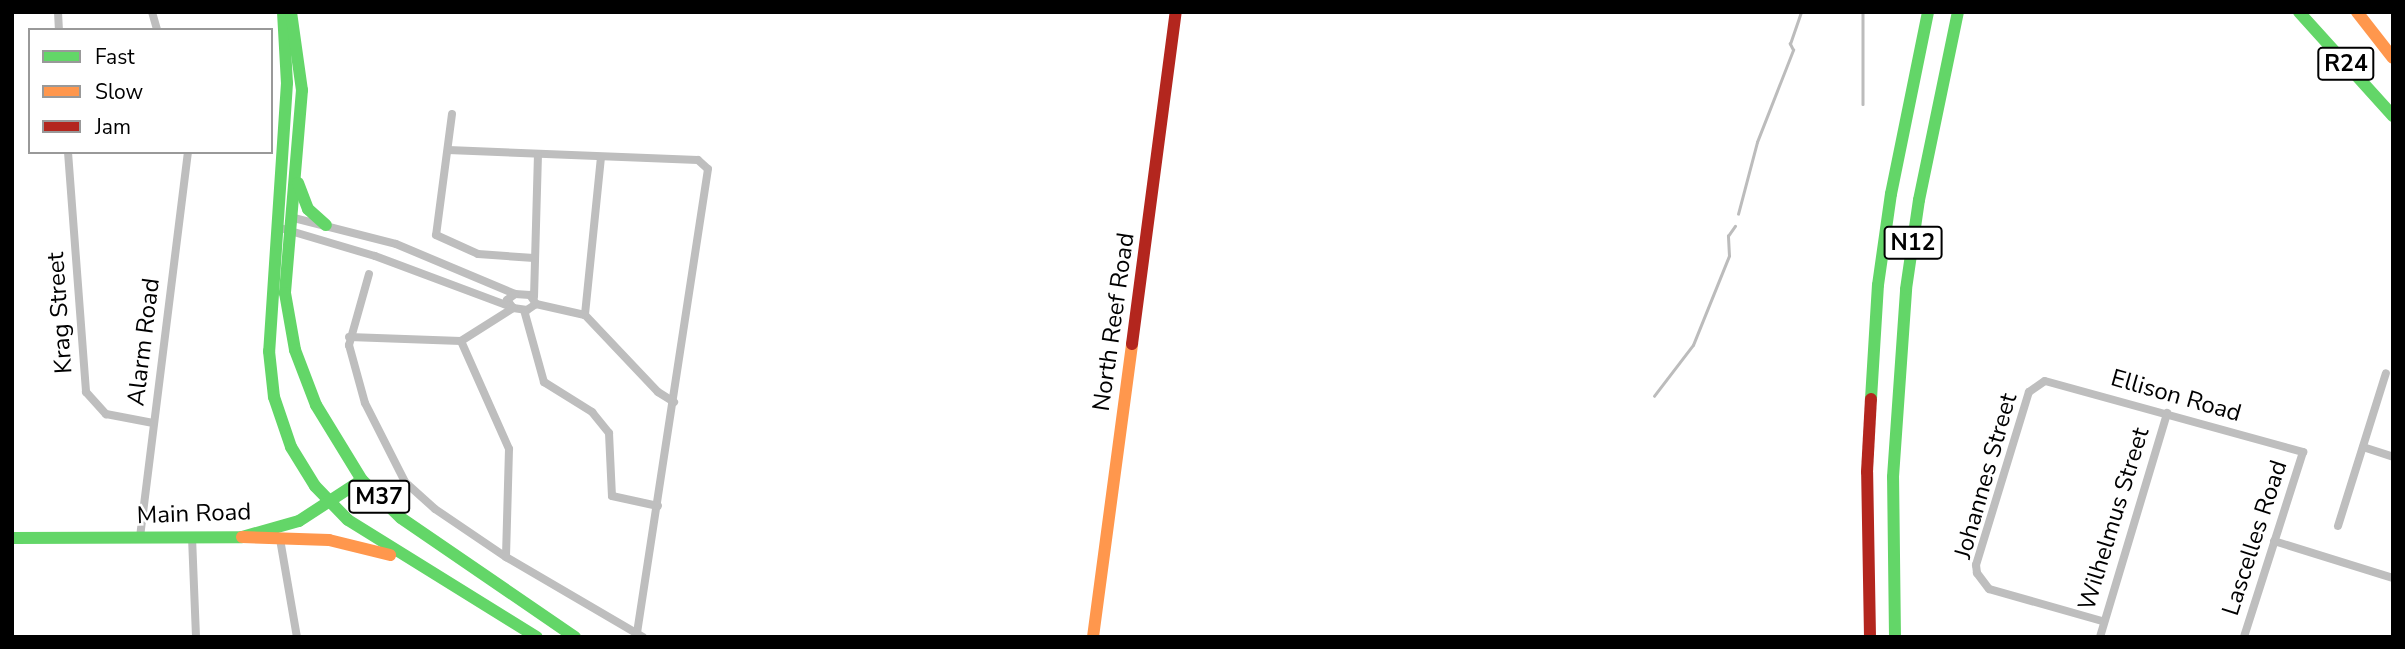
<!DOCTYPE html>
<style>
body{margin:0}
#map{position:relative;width:2405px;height:649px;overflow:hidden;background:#fff;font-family:"Nunito Sans",sans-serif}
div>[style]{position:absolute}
.stream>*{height:2.5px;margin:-1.25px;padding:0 1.25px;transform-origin:1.25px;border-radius:1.25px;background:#bcbcbc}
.street>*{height:8px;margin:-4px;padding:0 4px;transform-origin:4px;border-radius:4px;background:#bebebe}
.fast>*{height:12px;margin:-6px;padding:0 6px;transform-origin:6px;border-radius:6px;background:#63d668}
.slow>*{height:12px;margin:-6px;padding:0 6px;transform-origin:6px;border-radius:6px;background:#ff974d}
.jam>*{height:12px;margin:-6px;padding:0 6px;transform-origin:6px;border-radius:6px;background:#b3261e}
span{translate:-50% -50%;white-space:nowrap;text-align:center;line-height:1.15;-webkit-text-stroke:5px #fff;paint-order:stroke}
.shield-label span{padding:2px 5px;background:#fff;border:2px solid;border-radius:5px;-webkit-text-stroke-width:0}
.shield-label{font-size:23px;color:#000;font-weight:700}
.street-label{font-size:24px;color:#000}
.frame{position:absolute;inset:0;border:14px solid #000;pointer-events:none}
.legend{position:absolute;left:28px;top:28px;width:245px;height:126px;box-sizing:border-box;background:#fff;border:2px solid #999;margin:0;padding:9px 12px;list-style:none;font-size:21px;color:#000}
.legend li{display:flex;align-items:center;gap:14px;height:35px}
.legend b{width:35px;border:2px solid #999}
</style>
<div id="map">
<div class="stream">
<i style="left:1863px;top:12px;width:92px;rotate:90deg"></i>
<i style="left:1738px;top:214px;width:74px;rotate:-75.2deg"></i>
<i style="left:1757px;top:142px;width:99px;rotate:-68.6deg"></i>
<i style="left:1793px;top:50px;width:7px;rotate:-117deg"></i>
<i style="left:1790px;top:44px;width:34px;rotate:-71deg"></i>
<i style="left:1654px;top:396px;width:64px;rotate:-52.6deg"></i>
<i style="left:1693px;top:345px;width:96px;rotate:-68deg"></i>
<i style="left:1729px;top:256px;width:20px;rotate:-93deg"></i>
<i style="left:1728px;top:236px;width:12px;rotate:-55deg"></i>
</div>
<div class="street">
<i style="left:58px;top:12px;width:18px;rotate:87deg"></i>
<i style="left:152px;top:12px;width:19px;rotate:74deg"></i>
<i style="left:452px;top:114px;width:122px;rotate:97.5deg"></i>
<i style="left:436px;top:235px;width:46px;rotate:24.3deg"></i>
<i style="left:478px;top:254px;width:56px;rotate:4.1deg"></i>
<i style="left:448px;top:150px;width:250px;rotate:2.3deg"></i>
<i style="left:698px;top:160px;width:13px;rotate:42deg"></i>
<i style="left:708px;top:169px;width:469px;rotate:98.7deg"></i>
<i style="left:68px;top:152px;width:241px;rotate:85.7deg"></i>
<i style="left:86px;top:392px;width:30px;rotate:48deg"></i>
<i style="left:106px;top:414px;width:48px;rotate:10.8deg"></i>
<i style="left:601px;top:157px;width:159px;rotate:95.8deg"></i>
<i style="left:585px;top:315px;width:106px;rotate:46.5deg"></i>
<i style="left:658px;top:392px;width:19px;rotate:32deg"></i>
<i style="left:290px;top:217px;width:109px;rotate:14.3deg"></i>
<i style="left:396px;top:244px;width:129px;rotate:22.8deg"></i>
<i style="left:515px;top:294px;width:15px;rotate:4deg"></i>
<i style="left:530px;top:295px;width:11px;rotate:56deg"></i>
<i style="left:536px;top:304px;width:11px;rotate:146deg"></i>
<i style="left:527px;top:310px;width:14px;rotate:-172deg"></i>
<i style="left:513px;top:308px;width:10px;rotate:-127deg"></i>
<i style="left:507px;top:300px;width:10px;rotate:-37deg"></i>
<i style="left:277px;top:227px;width:102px;rotate:16.5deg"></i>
<i style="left:375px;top:256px;width:143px;rotate:20.5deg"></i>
<i style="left:369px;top:274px;width:74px;rotate:105.7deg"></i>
<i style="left:349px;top:345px;width:60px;rotate:74.6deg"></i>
<i style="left:365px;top:403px;width:89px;rotate:63.1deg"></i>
<i style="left:405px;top:482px;width:40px;rotate:42deg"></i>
<i style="left:435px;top:509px;width:86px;rotate:34.1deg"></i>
<i style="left:506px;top:557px;width:159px;rotate:30.3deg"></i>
<i style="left:534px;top:297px;width:143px;rotate:-88.4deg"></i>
<i style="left:536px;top:304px;width:50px;rotate:12.7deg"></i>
<i style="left:524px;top:310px;width:75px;rotate:74.5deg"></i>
<i style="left:544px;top:382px;width:57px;rotate:32deg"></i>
<i style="left:592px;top:412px;width:27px;rotate:51deg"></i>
<i style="left:609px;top:433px;width:63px;rotate:87.3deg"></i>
<i style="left:612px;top:496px;width:47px;rotate:12.3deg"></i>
<i style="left:349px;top:337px;width:112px;rotate:2deg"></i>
<i style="left:461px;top:341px;width:62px;rotate:-32.4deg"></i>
<i style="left:461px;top:341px;width:118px;rotate:66deg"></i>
<i style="left:509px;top:449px;width:108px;rotate:91.6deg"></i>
<i style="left:2363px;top:447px;width:32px;rotate:18deg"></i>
<i style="left:2338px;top:526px;width:160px;rotate:-72.6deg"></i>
<i style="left:140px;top:537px;width:388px;rotate:-82.9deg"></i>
<i style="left:192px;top:537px;width:100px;rotate:87.7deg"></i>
<i style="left:280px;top:539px;width:99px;rotate:80.2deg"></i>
<i style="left:2274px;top:541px;width:125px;rotate:17.3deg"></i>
<i style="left:2102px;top:621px;width:117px;rotate:-164.2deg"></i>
<i style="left:1989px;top:589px;width:20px;rotate:-127deg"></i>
<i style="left:1977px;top:573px;width:8px;rotate:-97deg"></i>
<i style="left:1976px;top:565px;width:181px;rotate:-73deg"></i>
<i style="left:2029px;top:392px;width:19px;rotate:-35deg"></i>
<i style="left:2045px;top:381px;width:268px;rotate:15.4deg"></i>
<i style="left:2303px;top:452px;width:194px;rotate:107.7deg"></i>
<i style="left:2100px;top:637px;width:234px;rotate:-73.3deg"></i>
</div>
<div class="fast">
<i style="left:283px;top:12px;width:71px;rotate:86.8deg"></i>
<i style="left:287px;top:83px;width:269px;rotate:93.8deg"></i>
<i style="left:269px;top:351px;width:46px;rotate:83.8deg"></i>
<i style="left:274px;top:397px;width:53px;rotate:71.2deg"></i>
<i style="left:291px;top:447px;width:46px;rotate:58.4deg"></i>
<i style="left:315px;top:486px;width:47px;rotate:45.9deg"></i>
<i style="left:348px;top:520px;width:222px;rotate:31.8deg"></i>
<i style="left:291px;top:12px;width:79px;rotate:82deg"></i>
<i style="left:302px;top:90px;width:204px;rotate:94.8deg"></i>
<i style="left:285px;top:293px;width:58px;rotate:80deg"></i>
<i style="left:295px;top:350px;width:59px;rotate:69.1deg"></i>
<i style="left:316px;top:405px;width:88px;rotate:58.5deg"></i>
<i style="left:362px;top:480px;width:54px;rotate:44.3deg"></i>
<i style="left:401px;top:518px;width:211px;rotate:34.4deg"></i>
<i style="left:2299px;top:12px;width:140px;rotate:47.9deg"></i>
<i style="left:298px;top:183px;width:28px;rotate:69deg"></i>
<i style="left:308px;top:209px;width:24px;rotate:42deg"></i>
<i style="left:1871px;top:399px;width:114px;rotate:-86.5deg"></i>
<i style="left:1878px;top:285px;width:92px;rotate:-81.9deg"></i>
<i style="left:1891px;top:194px;width:186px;rotate:-78.5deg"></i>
<i style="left:12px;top:538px;width:230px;rotate:-0.2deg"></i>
<i style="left:242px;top:537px;width:59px;rotate:-15.7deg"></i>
<i style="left:299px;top:521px;width:75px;rotate:-33.1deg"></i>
<i style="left:1895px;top:637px;width:160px;rotate:-90.7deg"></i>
<i style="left:1893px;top:477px;width:188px;rotate:-86deg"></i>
<i style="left:1906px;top:289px;width:90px;rotate:-81.7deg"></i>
<i style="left:1919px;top:200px;width:192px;rotate:-78.3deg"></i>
</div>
<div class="slow">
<i style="left:2357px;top:12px;width:58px;rotate:52deg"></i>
<i style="left:242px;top:537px;width:87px;rotate:2deg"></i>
<i style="left:329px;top:540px;width:63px;rotate:13.8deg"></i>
<i style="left:1093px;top:637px;width:296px;rotate:-82.4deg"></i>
</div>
<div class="jam">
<i style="left:1132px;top:344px;width:335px;rotate:-82.5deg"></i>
<i style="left:1870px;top:637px;width:165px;rotate:-91deg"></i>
<i style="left:1867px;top:472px;width:73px;rotate:-86.9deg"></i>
</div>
<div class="shield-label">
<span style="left:2346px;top:64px">R24</span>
<span style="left:1913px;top:243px">N12</span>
<span style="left:379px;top:497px">M37</span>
</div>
<div class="street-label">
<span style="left:60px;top:313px;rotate:-94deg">Krag Street</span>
<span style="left:1114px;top:322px;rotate:-82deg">North Reef Road</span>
<span style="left:144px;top:342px;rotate:-83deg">Alarm Road</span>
<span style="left:2176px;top:396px;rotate:16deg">Ellison Road</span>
<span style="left:1986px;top:476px;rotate:-74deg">Johannes Street</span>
<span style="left:194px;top:514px;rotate:-2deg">Main Road</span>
<span style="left:2114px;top:519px;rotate:-73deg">Wilhelmus Street</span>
<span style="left:2255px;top:538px;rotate:-72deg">Lascelles Road</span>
</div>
<div class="frame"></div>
<ul class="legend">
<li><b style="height:9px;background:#63d668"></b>Fast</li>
<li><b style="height:9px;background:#ff974d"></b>Slow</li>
<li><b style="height:9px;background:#b3261e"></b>Jam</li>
</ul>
</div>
